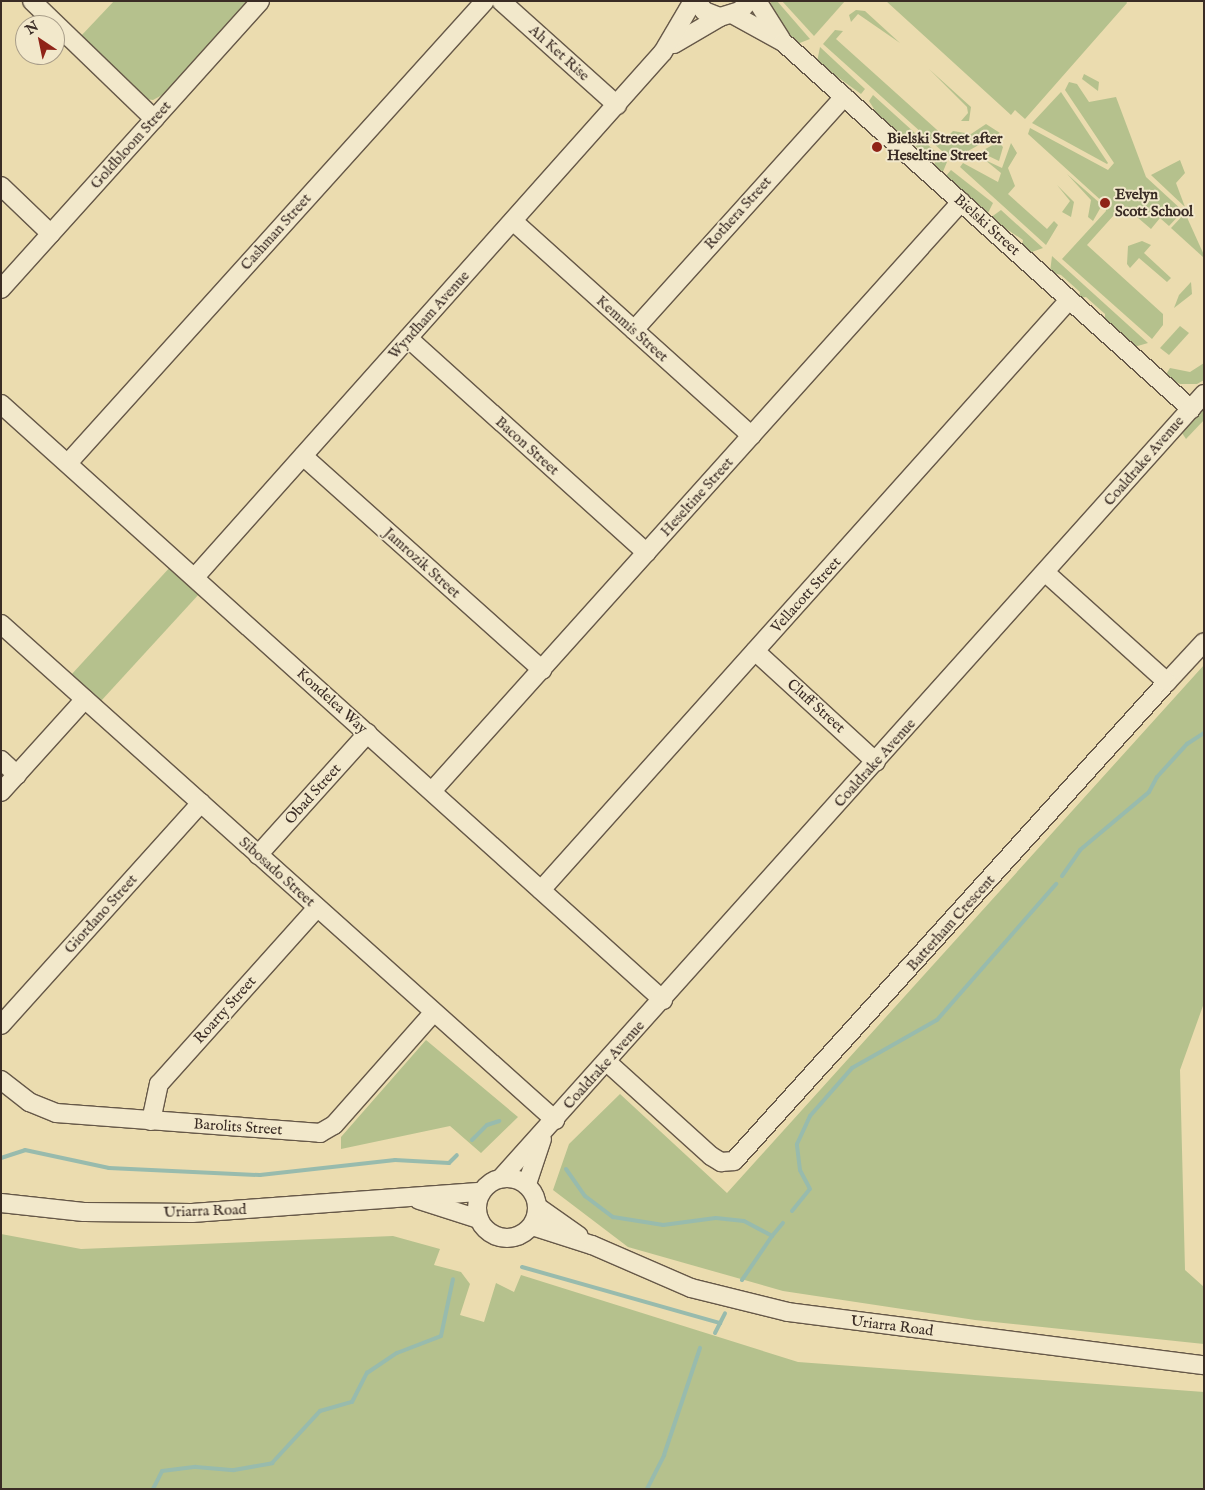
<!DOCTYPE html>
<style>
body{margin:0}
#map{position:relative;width:1205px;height:1490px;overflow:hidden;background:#ebdcaf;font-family:"IM FELL English",serif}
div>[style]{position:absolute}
.green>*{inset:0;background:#b5c18d}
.stream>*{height:4px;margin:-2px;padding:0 2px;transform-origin:2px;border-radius:2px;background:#98bbad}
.roads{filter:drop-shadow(1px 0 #665848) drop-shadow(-1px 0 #665848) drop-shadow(0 1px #665848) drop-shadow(0 -1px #665848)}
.minor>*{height:18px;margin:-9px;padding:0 9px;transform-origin:9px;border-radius:9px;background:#f2e8cb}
.minor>.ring{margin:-9px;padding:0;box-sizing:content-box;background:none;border:18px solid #f2e8cb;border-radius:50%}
.dots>*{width:14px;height:14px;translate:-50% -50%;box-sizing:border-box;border:2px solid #f2e8cb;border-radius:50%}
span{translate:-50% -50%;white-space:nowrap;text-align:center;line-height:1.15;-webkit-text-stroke:4px #f2e8cb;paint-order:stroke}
.street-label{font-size:15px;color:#3a2c25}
.poi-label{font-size:15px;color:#3a2c25;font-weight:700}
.left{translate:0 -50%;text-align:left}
.frame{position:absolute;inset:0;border:2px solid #3a2c25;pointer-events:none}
.north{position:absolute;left:15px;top:15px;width:50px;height:50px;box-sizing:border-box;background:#f2e8cb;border:1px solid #a89d89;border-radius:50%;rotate:326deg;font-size:14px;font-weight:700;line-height:20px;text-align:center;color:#3a2c25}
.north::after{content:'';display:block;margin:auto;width:18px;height:22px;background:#8f2418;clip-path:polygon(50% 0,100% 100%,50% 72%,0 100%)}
</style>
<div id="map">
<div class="green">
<i style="clip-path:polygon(114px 1px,247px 1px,164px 94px,153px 100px,146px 99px,80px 37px)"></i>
<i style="clip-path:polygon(772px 1px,777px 1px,810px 39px,797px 44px,783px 31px,766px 8px)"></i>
<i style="clip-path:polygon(782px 1px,845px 1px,814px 36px)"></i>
<i style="clip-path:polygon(886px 1px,1126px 1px,1127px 3px,1025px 119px,1015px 110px,1011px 115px)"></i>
<i style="clip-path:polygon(856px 10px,865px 11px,900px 43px,858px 14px,851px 22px,849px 15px)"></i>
<i style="clip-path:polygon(835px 30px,843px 31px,836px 39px,946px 138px,953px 131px,971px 134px,986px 124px,1000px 133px,952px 160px,823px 44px)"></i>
<i style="clip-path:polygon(820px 47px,865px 89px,861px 94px,817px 62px)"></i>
<i style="clip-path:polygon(929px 69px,971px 107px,969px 121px,961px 121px,968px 113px,967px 107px)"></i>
<i style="clip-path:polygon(1084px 74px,1099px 82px,1098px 91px,1082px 79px)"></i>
<i style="clip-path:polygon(1069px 82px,1077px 84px,1089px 102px,1116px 97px,1146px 177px,1183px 211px,1169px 226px,1160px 218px,1151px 229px,1123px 205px,1087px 245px,1163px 314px,1163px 325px,1152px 339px,1062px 259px,1106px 211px,1105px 204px,1028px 134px,1030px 128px,1108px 170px,1114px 163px,1065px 90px)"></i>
<i style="clip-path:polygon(1061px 92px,1108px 163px,1107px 164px,1032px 123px)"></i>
<i style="clip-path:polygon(873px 95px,947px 162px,942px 174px,934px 167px,935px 161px,882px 121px,869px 101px)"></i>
<i style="clip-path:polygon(998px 142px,1003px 147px,999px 161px,980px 152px)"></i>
<i style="clip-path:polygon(1011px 143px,1017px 153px,1008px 168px,1015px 186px,1008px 194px,1047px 229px,1054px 221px,1058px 225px,1046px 245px,960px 167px,963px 163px,998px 182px,1001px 173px,985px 160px,1002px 168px)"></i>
<i style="clip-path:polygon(1180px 160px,1185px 173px,1176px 183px,1185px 207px,1151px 175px)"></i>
<i style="clip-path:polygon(951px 170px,993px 203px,987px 215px,945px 177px)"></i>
<i style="clip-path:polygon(1067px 174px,1102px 205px,1093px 221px,1088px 217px,1091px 200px)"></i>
<i style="clip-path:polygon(1057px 185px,1074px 202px,1071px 217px,1062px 212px,1070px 201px)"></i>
<i style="clip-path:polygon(1001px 210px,1043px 248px,1029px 253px,1022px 246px,1023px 240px,990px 218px)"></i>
<i style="clip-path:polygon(1185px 213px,1204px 255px,1203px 257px,1171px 228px)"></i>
<i style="clip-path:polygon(1142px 241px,1151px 245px,1144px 253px,1171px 278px,1167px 282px,1139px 258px,1130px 268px,1127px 264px,1128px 246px)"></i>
<i style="clip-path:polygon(1052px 256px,1148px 343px,1134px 347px,1105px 321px,1105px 314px,1096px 306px,1086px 297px,1079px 298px,1080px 292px,1061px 275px,1050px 272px)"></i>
<i style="clip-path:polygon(1191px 282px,1192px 294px,1174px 308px,1179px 295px)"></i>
<i style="clip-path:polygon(1180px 326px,1189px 333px,1169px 355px,1160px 348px)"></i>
<i style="clip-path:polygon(1204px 363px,1204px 380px,1197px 384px,1180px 384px,1165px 376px,1170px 368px,1190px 372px)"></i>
<i style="clip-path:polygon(1204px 409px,1204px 420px,1186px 439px,1182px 433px)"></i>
<i style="clip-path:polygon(172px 565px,200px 593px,101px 701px,71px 675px)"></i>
<i style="clip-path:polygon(1204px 665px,1204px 1003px,1180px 1070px,1185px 1270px,1204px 1287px,1204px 1344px,975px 1320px,783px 1291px,628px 1247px,553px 1190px,569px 1144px,620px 1094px,727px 1193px)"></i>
<i style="clip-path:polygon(426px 1040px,518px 1117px,481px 1153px,450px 1126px,341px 1149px,341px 1137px)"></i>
<i style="clip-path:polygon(1px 1234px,81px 1249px,393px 1236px,440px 1249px,434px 1265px,461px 1272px,470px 1284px,460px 1315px,484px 1322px,496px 1283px,514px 1292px,521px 1275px,798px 1362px,1204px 1392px,1204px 1489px,1px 1489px)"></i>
</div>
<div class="stream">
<i style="left:1062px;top:876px;width:32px;rotate:-55deg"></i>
<i style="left:1080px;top:850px;width:90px;rotate:-40deg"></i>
<i style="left:1149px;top:792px;width:17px;rotate:-62deg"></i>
<i style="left:1157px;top:777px;width:45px;rotate:-47.7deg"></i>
<i style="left:1187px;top:744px;width:20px;rotate:-33deg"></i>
<i style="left:472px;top:1140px;width:21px;rotate:-45deg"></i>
<i style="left:487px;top:1125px;width:13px;rotate:-18deg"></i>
<i style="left:1px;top:1158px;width:25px;rotate:-18deg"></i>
<i style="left:25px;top:1150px;width:86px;rotate:12.1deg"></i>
<i style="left:109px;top:1168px;width:151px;rotate:2.7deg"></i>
<i style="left:260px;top:1175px;width:136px;rotate:-6.3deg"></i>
<i style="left:395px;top:1160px;width:54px;rotate:3.2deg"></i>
<i style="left:449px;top:1163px;width:11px;rotate:-45deg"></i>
<i style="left:566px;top:1169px;width:33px;rotate:55deg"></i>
<i style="left:585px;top:1196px;width:35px;rotate:37deg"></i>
<i style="left:613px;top:1217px;width:51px;rotate:9.1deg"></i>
<i style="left:663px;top:1225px;width:53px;rotate:-7.5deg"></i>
<i style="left:716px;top:1218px;width:28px;rotate:6deg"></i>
<i style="left:744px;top:1221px;width:32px;rotate:28deg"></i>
<i style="left:772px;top:1236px;width:17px;rotate:-50deg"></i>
<i style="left:792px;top:1211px;width:28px;rotate:-51deg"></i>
<i style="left:810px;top:1189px;width:21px;rotate:-118deg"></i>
<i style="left:800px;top:1170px;width:26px;rotate:-97deg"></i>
<i style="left:797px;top:1144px;width:31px;rotate:-65deg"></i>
<i style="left:810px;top:1116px;width:64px;rotate:-48.8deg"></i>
<i style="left:852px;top:1068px;width:98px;rotate:-29.5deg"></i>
<i style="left:937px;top:1020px;width:181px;rotate:-48.8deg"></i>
<i style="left:522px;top:1267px;width:206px;rotate:15.8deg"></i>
<i style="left:742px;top:1280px;width:53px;rotate:-55.7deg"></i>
<i style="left:715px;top:1333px;width:22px;rotate:-63deg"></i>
<i style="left:153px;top:1489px;width:20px;rotate:-63deg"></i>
<i style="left:162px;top:1471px;width:34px;rotate:-7deg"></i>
<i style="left:196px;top:1467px;width:38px;rotate:5deg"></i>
<i style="left:234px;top:1470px;width:39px;rotate:-10deg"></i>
<i style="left:272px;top:1463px;width:71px;rotate:-47.3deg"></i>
<i style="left:320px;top:1411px;width:33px;rotate:-16deg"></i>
<i style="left:352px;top:1402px;width:33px;rotate:-63deg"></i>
<i style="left:367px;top:1373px;width:36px;rotate:-34deg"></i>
<i style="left:397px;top:1353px;width:47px;rotate:-21.1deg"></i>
<i style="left:441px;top:1336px;width:58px;rotate:-78.1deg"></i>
<i style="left:647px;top:1489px;width:38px;rotate:-63deg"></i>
<i style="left:664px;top:1455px;width:113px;rotate:-71.4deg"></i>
</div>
<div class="roads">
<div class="minor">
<i style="left:32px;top:1px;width:170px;rotate:44deg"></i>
<i style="left:501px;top:1px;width:156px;rotate:41.9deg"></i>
<i style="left:697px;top:1px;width:12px;rotate:55deg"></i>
<i style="left:704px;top:11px;width:17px;rotate:21deg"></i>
<i style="left:720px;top:17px;width:21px;rotate:-17deg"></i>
<i style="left:740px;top:11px;width:13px;rotate:-48deg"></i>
<i style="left:757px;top:1px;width:45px;rotate:57.7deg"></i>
<i style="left:734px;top:15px;width:56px;rotate:28.9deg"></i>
<i style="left:783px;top:42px;width:549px;rotate:41.97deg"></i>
<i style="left:674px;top:44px;width:53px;rotate:-30.4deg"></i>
<i style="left:1px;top:186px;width:69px;rotate:43.8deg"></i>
<i style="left:513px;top:221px;width:321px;rotate:42deg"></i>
<i style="left:1px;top:289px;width:387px;rotate:-48deg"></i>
<i style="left:634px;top:330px;width:314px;rotate:-48deg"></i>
<i style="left:408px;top:338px;width:321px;rotate:42deg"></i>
<i style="left:1px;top:404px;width:891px;rotate:42deg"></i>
<i style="left:303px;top:456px;width:321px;rotate:41.8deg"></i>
<i style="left:68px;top:463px;width:622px;rotate:-47.93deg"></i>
<i style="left:195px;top:577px;width:703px;rotate:-48.29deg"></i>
<i style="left:663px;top:52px;width:59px;rotate:-59.5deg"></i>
<i style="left:1px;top:624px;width:744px;rotate:41.84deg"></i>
<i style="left:755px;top:651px;width:164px;rotate:42.5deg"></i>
<i style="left:1167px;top:682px;width:54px;rotate:-47.2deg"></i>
<i style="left:1px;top:760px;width:22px;rotate:43deg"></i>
<i style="left:432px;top:791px;width:792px;rotate:-48.07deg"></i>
<i style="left:1px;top:792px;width:125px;rotate:-47.9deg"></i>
<i style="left:258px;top:855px;width:164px;rotate:-48deg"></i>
<i style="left:541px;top:890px;width:792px;rotate:-48.17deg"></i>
<i style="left:1px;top:1025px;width:299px;rotate:-48deg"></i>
<i style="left:607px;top:1062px;width:140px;rotate:42.1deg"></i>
<i style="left:711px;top:1156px;width:12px;rotate:31deg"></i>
<i style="left:721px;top:1162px;width:13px;rotate:-4deg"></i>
<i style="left:734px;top:1161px;width:646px;rotate:-47.89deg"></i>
<i style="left:1167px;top:682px;width:163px;rotate:-138deg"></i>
<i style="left:1px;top:1080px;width:36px;rotate:38deg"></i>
<i style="left:29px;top:1102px;width:29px;rotate:22deg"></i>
<i style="left:56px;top:1113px;width:265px;rotate:4.3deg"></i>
<i style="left:320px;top:1133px;width:16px;rotate:-30deg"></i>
<i style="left:334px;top:1125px;width:149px;rotate:-48.5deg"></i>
<i style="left:151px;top:1121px;width:38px;rotate:-78deg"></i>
<i style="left:159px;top:1084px;width:237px;rotate:-48.1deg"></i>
<i class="ring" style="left:477px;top:1178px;width:42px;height:42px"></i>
<i style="left:501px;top:1178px;width:1053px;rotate:-48.12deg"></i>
<i style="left:527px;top:1184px;width:47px;rotate:-71.6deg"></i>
<i style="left:419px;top:1200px;width:63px;rotate:17.6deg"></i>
<i style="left:1px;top:1203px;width:83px;rotate:6.2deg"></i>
<i style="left:84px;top:1212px;width:108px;rotate:0.5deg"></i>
<i style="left:192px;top:1213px;width:290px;rotate:-4.2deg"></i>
<i style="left:538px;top:1207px;width:50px;rotate:35.3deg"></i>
<i style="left:532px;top:1226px;width:63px;rotate:17.6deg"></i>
<i style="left:592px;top:1245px;width:108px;rotate:23.5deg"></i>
<i style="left:691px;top:1288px;width:100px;rotate:13.9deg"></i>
<i style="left:788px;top:1312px;width:419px;rotate:7.3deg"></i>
</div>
</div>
<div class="dots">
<i style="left:877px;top:147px;background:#8f2418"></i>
<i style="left:1105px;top:203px;background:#8f2418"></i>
</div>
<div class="street-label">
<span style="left:559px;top:53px;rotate:42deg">Ah Ket Rise</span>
<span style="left:131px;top:145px;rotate:-48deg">Goldbloom Street</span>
<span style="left:738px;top:213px;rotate:-48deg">Rothera Street</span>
<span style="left:987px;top:225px;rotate:42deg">Bielski Street</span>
<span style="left:276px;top:232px;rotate:-48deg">Cashman Street</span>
<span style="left:429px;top:315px;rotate:-48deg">Wyndham Avenue</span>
<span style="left:632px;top:329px;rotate:42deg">Kemmis Street</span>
<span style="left:527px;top:446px;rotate:42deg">Bacon Street</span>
<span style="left:1144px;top:461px;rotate:-49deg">Coaldrake Avenue</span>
<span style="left:697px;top:497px;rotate:-48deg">Heseltine Street</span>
<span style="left:422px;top:563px;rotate:42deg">Jamrozik Street</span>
<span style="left:806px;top:595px;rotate:-48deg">Vellacott Street</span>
<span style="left:332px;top:701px;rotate:42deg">Kondelea Way</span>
<span style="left:816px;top:706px;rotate:42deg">Cluff Street</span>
<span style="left:875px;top:763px;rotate:-48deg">Coaldrake Avenue</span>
<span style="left:313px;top:794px;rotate:-48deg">Obad Street</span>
<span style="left:277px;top:872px;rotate:42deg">Sibosado Street</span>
<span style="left:101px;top:914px;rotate:-48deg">Giordano Street</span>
<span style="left:951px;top:923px;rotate:-48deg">Batterham Crescent</span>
<span style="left:225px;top:1010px;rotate:-48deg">Roarty Street</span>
<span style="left:604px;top:1065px;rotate:-48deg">Coaldrake Avenue</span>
<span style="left:238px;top:1127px;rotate:4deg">Barolits Street</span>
<span style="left:205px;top:1211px;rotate:-2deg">Uriarra Road</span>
<span style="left:892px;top:1326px;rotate:7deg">Uriarra Road</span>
</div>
<div class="poi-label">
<span class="left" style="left:887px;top:147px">Bielski Street after<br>Heseltine Street</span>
<span class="left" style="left:1115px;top:203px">Evelyn<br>Scott School</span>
</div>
<div class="frame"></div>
<div class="north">N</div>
</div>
